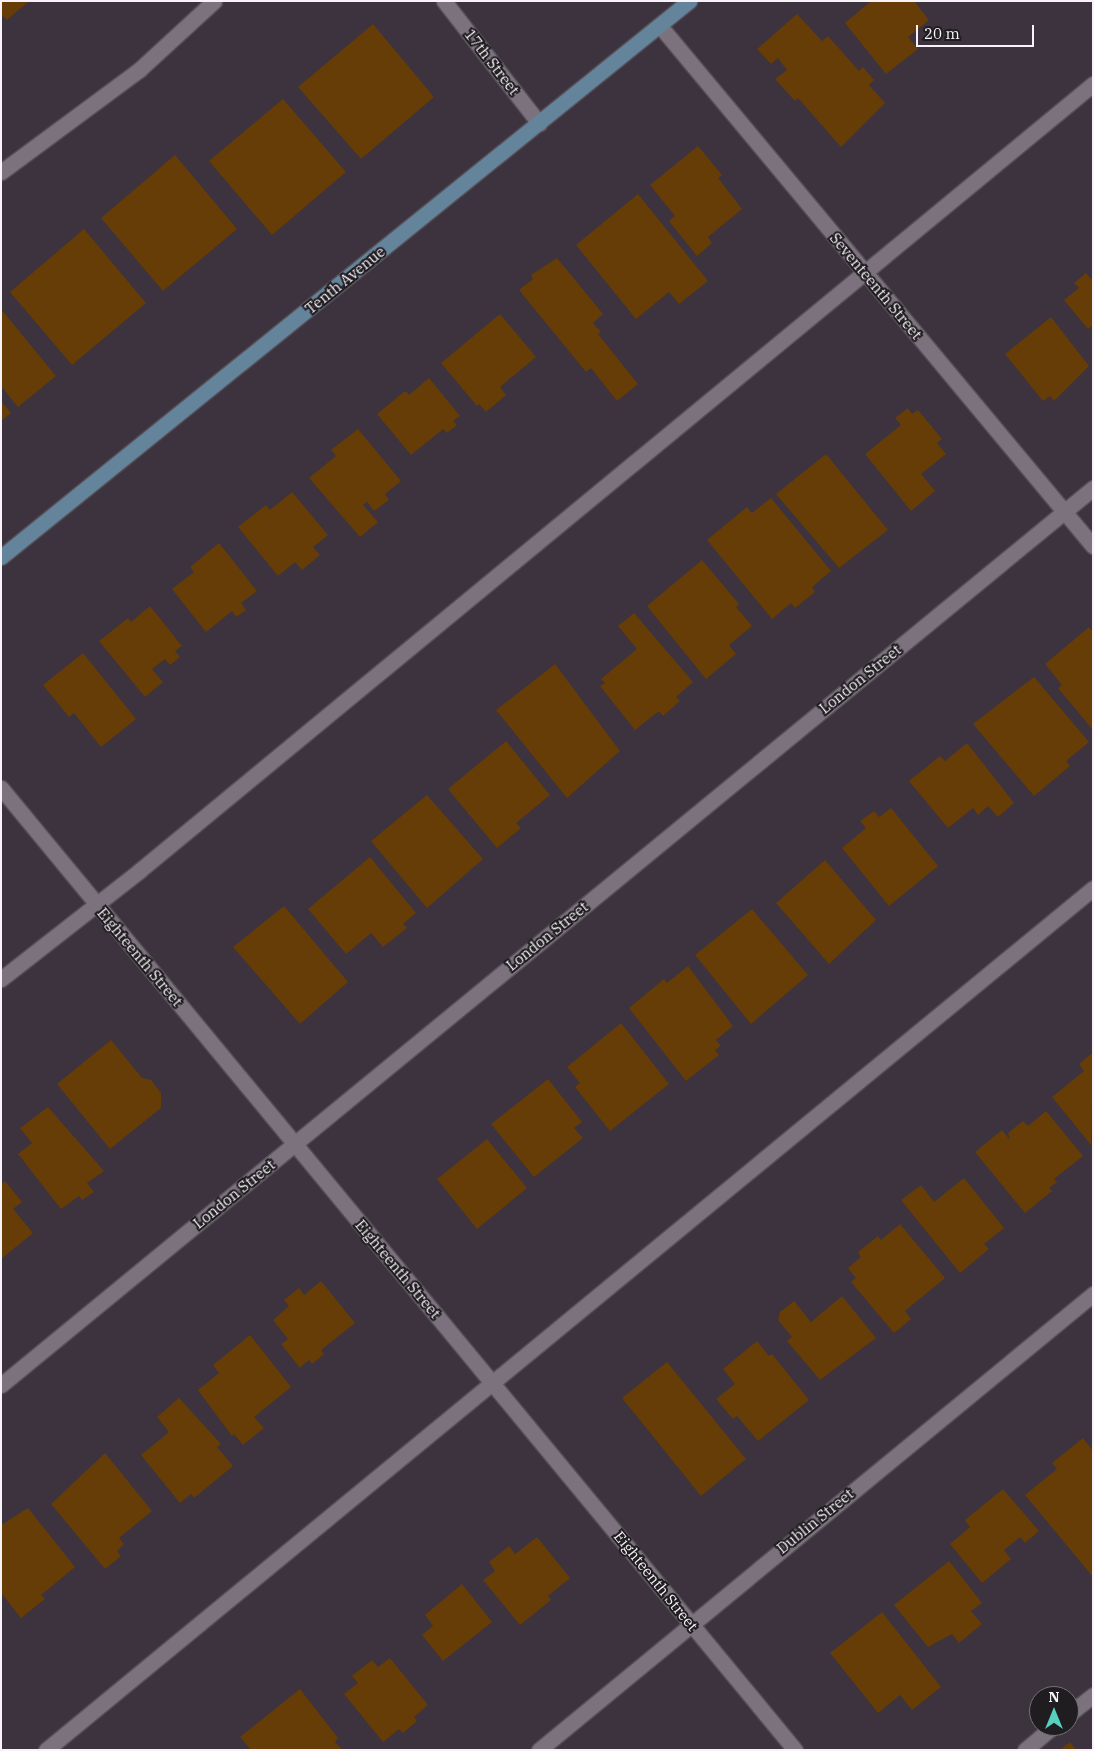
<!DOCTYPE html>
<style>
body{margin:0}
#map{position:relative;width:1094px;height:1751px;overflow:hidden;background:#3c333e;font-family:"IBM Plex Serif",serif}
div>[style]{position:absolute}
.building>*{inset:0;background:#663c07}
.roads{filter:drop-shadow(1px 0 #564f58) drop-shadow(-1px 0 #564f58) drop-shadow(0 1px #564f58) drop-shadow(0 -1px #564f58)}
.lane>*{height:15px;margin:-7.5px;padding:0 7.5px;transform-origin:7.5px;border-radius:7.5px;background:#7c727e}
.street>*{height:15px;margin:-7.5px;padding:0 7.5px;transform-origin:7.5px;border-radius:7.5px;background:#7c727e}
.secondary>*{height:15px;margin:-7.5px;padding:0 7.5px;transform-origin:7.5px;border-radius:7.5px;background:#63849a}
span{translate:-50% -50%;white-space:nowrap;text-align:center;line-height:1.15;-webkit-text-stroke:4px #201d21;paint-order:stroke}
.street-label{font-size:15px;color:#f8f2f9}
.frame{position:absolute;inset:0;border:2px solid #f8f2f9;pointer-events:none}
.north{position:absolute;left:1029px;top:1686px;width:50px;height:50px;box-sizing:border-box;background:#201d21;border:1px solid #767277;border-radius:50%;rotate:0deg;font-size:14px;font-weight:700;line-height:20px;text-align:center;color:#f8f2f9}
.north::after{content:'';display:block;margin:auto;width:18px;height:22px;background:#58cebf;clip-path:polygon(50% 0,100% 100%,50% 72%,0 100%)}
.scale{position:absolute;left:916px;top:25px;width:118px;height:22px;box-sizing:border-box;border:2px solid #f8f2f9;border-top:0;padding-left:6px;font-size:15px;line-height:18px;white-space:nowrap;color:#f8f2f9;-webkit-text-stroke:4px #201d21;paint-order:stroke}
</style>
<div id="map">
<div class="building">
<i style="clip-path:polygon(1px 1px,29px 1px,7px 20px,1px 14px)"></i>
<i style="clip-path:polygon(871px 1px,914px 1px,929px 20px,908px 37px,918px 49px,886px 74px,845px 23px)"></i>
<i style="clip-path:polygon(797px 14px,822px 41px,828px 36px,859px 71px,863px 67px,874px 80px,869px 85px,885px 103px,841px 147px,798px 98px,795px 101px,775px 79px,787px 70px,778px 58px,771px 64px,757px 49px)"></i>
<i style="clip-path:polygon(373px 24px,434px 97px,361px 159px,298px 87px)"></i>
<i style="clip-path:polygon(283px 99px,346px 172px,272px 235px,209px 161px)"></i>
<i style="clip-path:polygon(698px 146px,722px 175px,718px 178px,742px 209px,708px 237px,712px 243px,697px 256px,669px 221px,675px 216px,650px 185px)"></i>
<i style="clip-path:polygon(175px 155px,237px 229px,163px 291px,101px 218px)"></i>
<i style="clip-path:polygon(638px 194px,708px 281px,679px 304px,669px 292px,636px 319px,576px 245px)"></i>
<i style="clip-path:polygon(84px 229px,146px 303px,72px 365px,10px 292px)"></i>
<i style="clip-path:polygon(557px 258px,603px 314px,593px 323px,601px 332px,598px 334px,638px 384px,617px 401px,591px 368px,586px 372px,519px 290px,533px 279px,531px 275px)"></i>
<i style="clip-path:polygon(1086px 273px,1091px 279px,1093px 278px,1093px 325px,1088px 329px,1064px 300px,1079px 288px,1074px 283px)"></i>
<i style="clip-path:polygon(1px 309px,56px 376px,18px 407px,1px 386px)"></i>
<i style="clip-path:polygon(500px 314px,536px 357px,500px 387px,506px 395px,486px 412px,479px 404px,477px 406px,441px 363px)"></i>
<i style="clip-path:polygon(1051px 317px,1089px 366px,1054px 401px,1050px 396px,1043px 401px,1005px 354px)"></i>
<i style="clip-path:polygon(429px 378px,460px 416px,453px 421px,457px 425px,447px 433px,443px 429px,411px 455px,377px 414px,405px 391px,409px 395px)"></i>
<i style="clip-path:polygon(1px 401px,11px 413px,1px 421px)"></i>
<i style="clip-path:polygon(908px 408px,912px 414px,918px 410px,942px 439px,937px 443px,946px 454px,921px 474px,935px 491px,911px 511px,865px 454px,901px 425px,895px 418px)"></i>
<i style="clip-path:polygon(358px 429px,401px 481px,385px 494px,389px 500px,374px 511px,367px 502px,363px 505px,378px 522px,360px 537px,309px 478px,336px 456px,331px 450px)"></i>
<i style="clip-path:polygon(826px 454px,888px 530px,839px 568px,776px 494px)"></i>
<i style="clip-path:polygon(292px 492px,328px 535px,313px 547px,320px 555px,302px 570px,295px 562px,278px 576px,238px 527px,266px 505px,270px 510px)"></i>
<i style="clip-path:polygon(771px 498px,831px 571px,812px 587px,815px 592px,795px 608px,791px 603px,772px 619px,707px 540px,747px 507px,752px 513px)"></i>
<i style="clip-path:polygon(219px 543px,257px 591px,241px 603px,246px 610px,236px 617px,232px 611px,206px 632px,172px 589px,194px 572px,190px 567px)"></i>
<i style="clip-path:polygon(702px 560px,739px 604px,736px 607px,752px 626px,729px 645px,736px 654px,706px 679px,647px 606px)"></i>
<i style="clip-path:polygon(150px 606px,182px 646px,175px 651px,180px 657px,170px 665px,165px 659px,152px 669px,163px 682px,145px 697px,99px 641px,128px 618px,131px 622px)"></i>
<i style="clip-path:polygon(634px 613px,693px 682px,676px 697px,680px 701px,663px 716px,659px 711px,635px 730px,600px 686px,605px 683px,601px 679px,637px 649px,618px 626px)"></i>
<i style="clip-path:polygon(1089px 627px,1093px 632px,1093px 730px,1058px 688px,1062px 685px,1045px 664px)"></i>
<i style="clip-path:polygon(83px 653px,136px 719px,101px 747px,74px 713px,69px 717px,43px 685px)"></i>
<i style="clip-path:polygon(555px 664px,620px 751px,567px 798px,496px 710px)"></i>
<i style="clip-path:polygon(1034px 677px,1089px 742px,1066px 761px,1070px 766px,1034px 796px,973px 724px)"></i>
<i style="clip-path:polygon(506px 741px,550px 795px,516px 823px,521px 828px,497px 848px,448px 789px)"></i>
<i style="clip-path:polygon(967px 743px,1014px 803px,998px 817px,988px 806px,978px 815px,973px 808px,948px 828px,909px 781px,940px 756px,945px 761px)"></i>
<i style="clip-path:polygon(427px 795px,483px 859px,427px 908px,371px 841px)"></i>
<i style="clip-path:polygon(891px 808px,938px 866px,889px 906px,842px 848px,866px 828px,860px 821px,874px 811px,879px 817px)"></i>
<i style="clip-path:polygon(370px 857px,416px 913px,403px 924px,407px 928px,383px 947px,371px 933px,346px 954px,308px 909px)"></i>
<i style="clip-path:polygon(825px 860px,876px 920px,829px 964px,776px 903px)"></i>
<i style="clip-path:polygon(284px 906px,348px 982px,300px 1024px,233px 947px)"></i>
<i style="clip-path:polygon(752px 909px,808px 975px,751px 1024px,695px 955px)"></i>
<i style="clip-path:polygon(688px 966px,733px 1026px,716px 1040px,721px 1046px,715px 1050px,719px 1055px,686px 1081px,629px 1008px,664px 979px,667px 983px)"></i>
<i style="clip-path:polygon(621px 1023px,669px 1084px,610px 1131px,575px 1087px,580px 1083px,567px 1067px)"></i>
<i style="clip-path:polygon(111px 1040px,142px 1078px,151px 1080px,161px 1093px,161px 1108px,110px 1149px,57px 1084px)"></i>
<i style="clip-path:polygon(1091px 1054px,1093px 1056px,1091px 1145px,1052px 1097px,1084px 1071px,1079px 1064px)"></i>
<i style="clip-path:polygon(548px 1079px,582px 1122px,574px 1128px,583px 1138px,534px 1177px,491px 1124px)"></i>
<i style="clip-path:polygon(48px 1107px,104px 1171px,87px 1183px,94px 1192px,82px 1200px,79px 1196px,61px 1209px,18px 1154px,32px 1143px,20px 1128px)"></i>
<i style="clip-path:polygon(1046px 1111px,1083px 1156px,1054px 1179px,1057px 1182px,1049px 1188px,1052px 1191px,1025px 1213px,975px 1152px,1002px 1130px,1010px 1140px,1008px 1133px,1023px 1121px,1028px 1126px)"></i>
<i style="clip-path:polygon(487px 1139px,527px 1188px,477px 1229px,437px 1179px)"></i>
<i style="clip-path:polygon(964px 1178px,1004px 1228px,984px 1244px,989px 1249px,960px 1273px,901px 1200px,921px 1185px,934px 1202px)"></i>
<i style="clip-path:polygon(5px 1181px,22px 1202px,13px 1209px,33px 1233px,1px 1259px,1px 1184px)"></i>
<i style="clip-path:polygon(900px 1224px,945px 1278px,905px 1311px,911px 1319px,894px 1333px,851px 1282px,856px 1278px,848px 1268px,861px 1257px,858px 1252px,878px 1236px,881px 1240px)"></i>
<i style="clip-path:polygon(321px 1281px,355px 1323px,321px 1350px,324px 1354px,312px 1364px,309px 1360px,300px 1368px,281px 1344px,288px 1339px,273px 1320px,289px 1306px,284px 1300px,299px 1288px,304px 1295px)"></i>
<i style="clip-path:polygon(842px 1296px,876px 1338px,820px 1380px,787px 1341px,792px 1337px,778px 1320px,780px 1312px,794px 1301px,811px 1322px)"></i>
<i style="clip-path:polygon(250px 1335px,291px 1387px,254px 1417px,264px 1428px,243px 1445px,234px 1434px,232px 1436px,198px 1390px,219px 1373px,213px 1365px)"></i>
<i style="clip-path:polygon(757px 1341px,769px 1356px,772px 1354px,809px 1400px,758px 1441px,737px 1416px,733px 1419px,716px 1399px,735px 1384px,723px 1369px)"></i>
<i style="clip-path:polygon(667px 1362px,746px 1459px,701px 1496px,622px 1398px)"></i>
<i style="clip-path:polygon(179px 1398px,221px 1444px,217px 1447px,233px 1466px,194px 1498px,191px 1494px,180px 1503px,141px 1455px,169px 1432px,157px 1417px)"></i>
<i style="clip-path:polygon(1083px 1438px,1093px 1451px,1093px 1577px,1025px 1495px,1057px 1469px,1052px 1463px)"></i>
<i style="clip-path:polygon(105px 1453px,152px 1511px,119px 1538px,124px 1544px,117px 1551px,121px 1556px,105px 1569px,51px 1504px)"></i>
<i style="clip-path:polygon(1003px 1489px,1039px 1531px,1025px 1543px,1020px 1537px,1004px 1550px,1011px 1559px,982px 1583px,950px 1544px,970px 1527px,965px 1520px)"></i>
<i style="clip-path:polygon(28px 1508px,75px 1567px,41px 1595px,45px 1599px,21px 1618px,1px 1593px,1px 1525px)"></i>
<i style="clip-path:polygon(537px 1537px,570px 1578px,548px 1596px,551px 1600px,520px 1625px,483px 1580px,495px 1571px,489px 1562px,509px 1546px,515px 1554px)"></i>
<i style="clip-path:polygon(949px 1561px,982px 1603px,971px 1611px,982px 1624px,959px 1643px,952px 1634px,928px 1647px,894px 1605px)"></i>
<i style="clip-path:polygon(462px 1584px,492px 1622px,443px 1661px,422px 1635px,433px 1626px,425px 1615px)"></i>
<i style="clip-path:polygon(882px 1612px,941px 1687px,912px 1710px,900px 1695px,878px 1713px,830px 1653px)"></i>
<i style="clip-path:polygon(390px 1658px,428px 1705px,414px 1717px,417px 1721px,403px 1733px,399px 1729px,383px 1742px,344px 1694px,358px 1683px,352px 1676px,372px 1660px,378px 1667px)"></i>
<i style="clip-path:polygon(300px 1689px,338px 1738px,335px 1742px,342px 1750px,251px 1750px,240px 1737px)"></i>
<i style="clip-path:polygon(1070px 1742px,1076px 1750px,1060px 1750px)"></i>
</div>
<div class="roads">
<div class="lane">
<i style="left:1px;top:172px;width:172px;rotate:-36.5deg"></i>
<i style="left:139px;top:70px;width:102px;rotate:-42.6deg"></i>
<i style="left:1px;top:979px;width:175px;rotate:-38deg"></i>
<i style="left:139px;top:871px;width:1237px;rotate:-39.52deg"></i>
<i style="left:1069px;top:1714px;width:31px;rotate:-38deg"></i>
<i style="left:46px;top:1750px;width:1356px;rotate:-39.46deg"></i>
<i style="left:1025px;top:1750px;width:38px;rotate:-40deg"></i>
</div>
<div class="street">
<i style="left:444px;top:1px;width:155px;rotate:52.1deg"></i>
<i style="left:660px;top:26px;width:677px;rotate:50.22deg"></i>
<i style="left:1px;top:788px;width:1247px;rotate:50.46deg"></i>
<i style="left:1px;top:1385px;width:1413px;rotate:-39.4deg"></i>
<i style="left:539px;top:1750px;width:718px;rotate:-39.46deg"></i>
</div>
<div class="secondary">
<i style="left:1px;top:557px;width:885px;rotate:-38.94deg"></i>
</div>
</div>
<div class="street-label">
<span style="left:492px;top:62px;rotate:52deg">17th Street</span>
<span style="left:345px;top:280px;rotate:-39deg">Tenth Avenue</span>
<span style="left:876px;top:286px;rotate:50deg">Seventeenth Street</span>
<span style="left:860px;top:679px;rotate:-39deg">London Street</span>
<span style="left:547px;top:936px;rotate:-39deg">London Street</span>
<span style="left:140px;top:957px;rotate:50deg">Eighteenth Street</span>
<span style="left:234px;top:1194px;rotate:-39deg">London Street</span>
<span style="left:398px;top:1269px;rotate:50deg">Eighteenth Street</span>
<span style="left:815px;top:1521px;rotate:-39deg">Dublin Street</span>
<span style="left:656px;top:1581px;rotate:51deg">Eighteenth Street</span>
</div>
<div class="frame"></div>
<div class="north">N</div>
<div class="scale">20 m</div>
</div>
